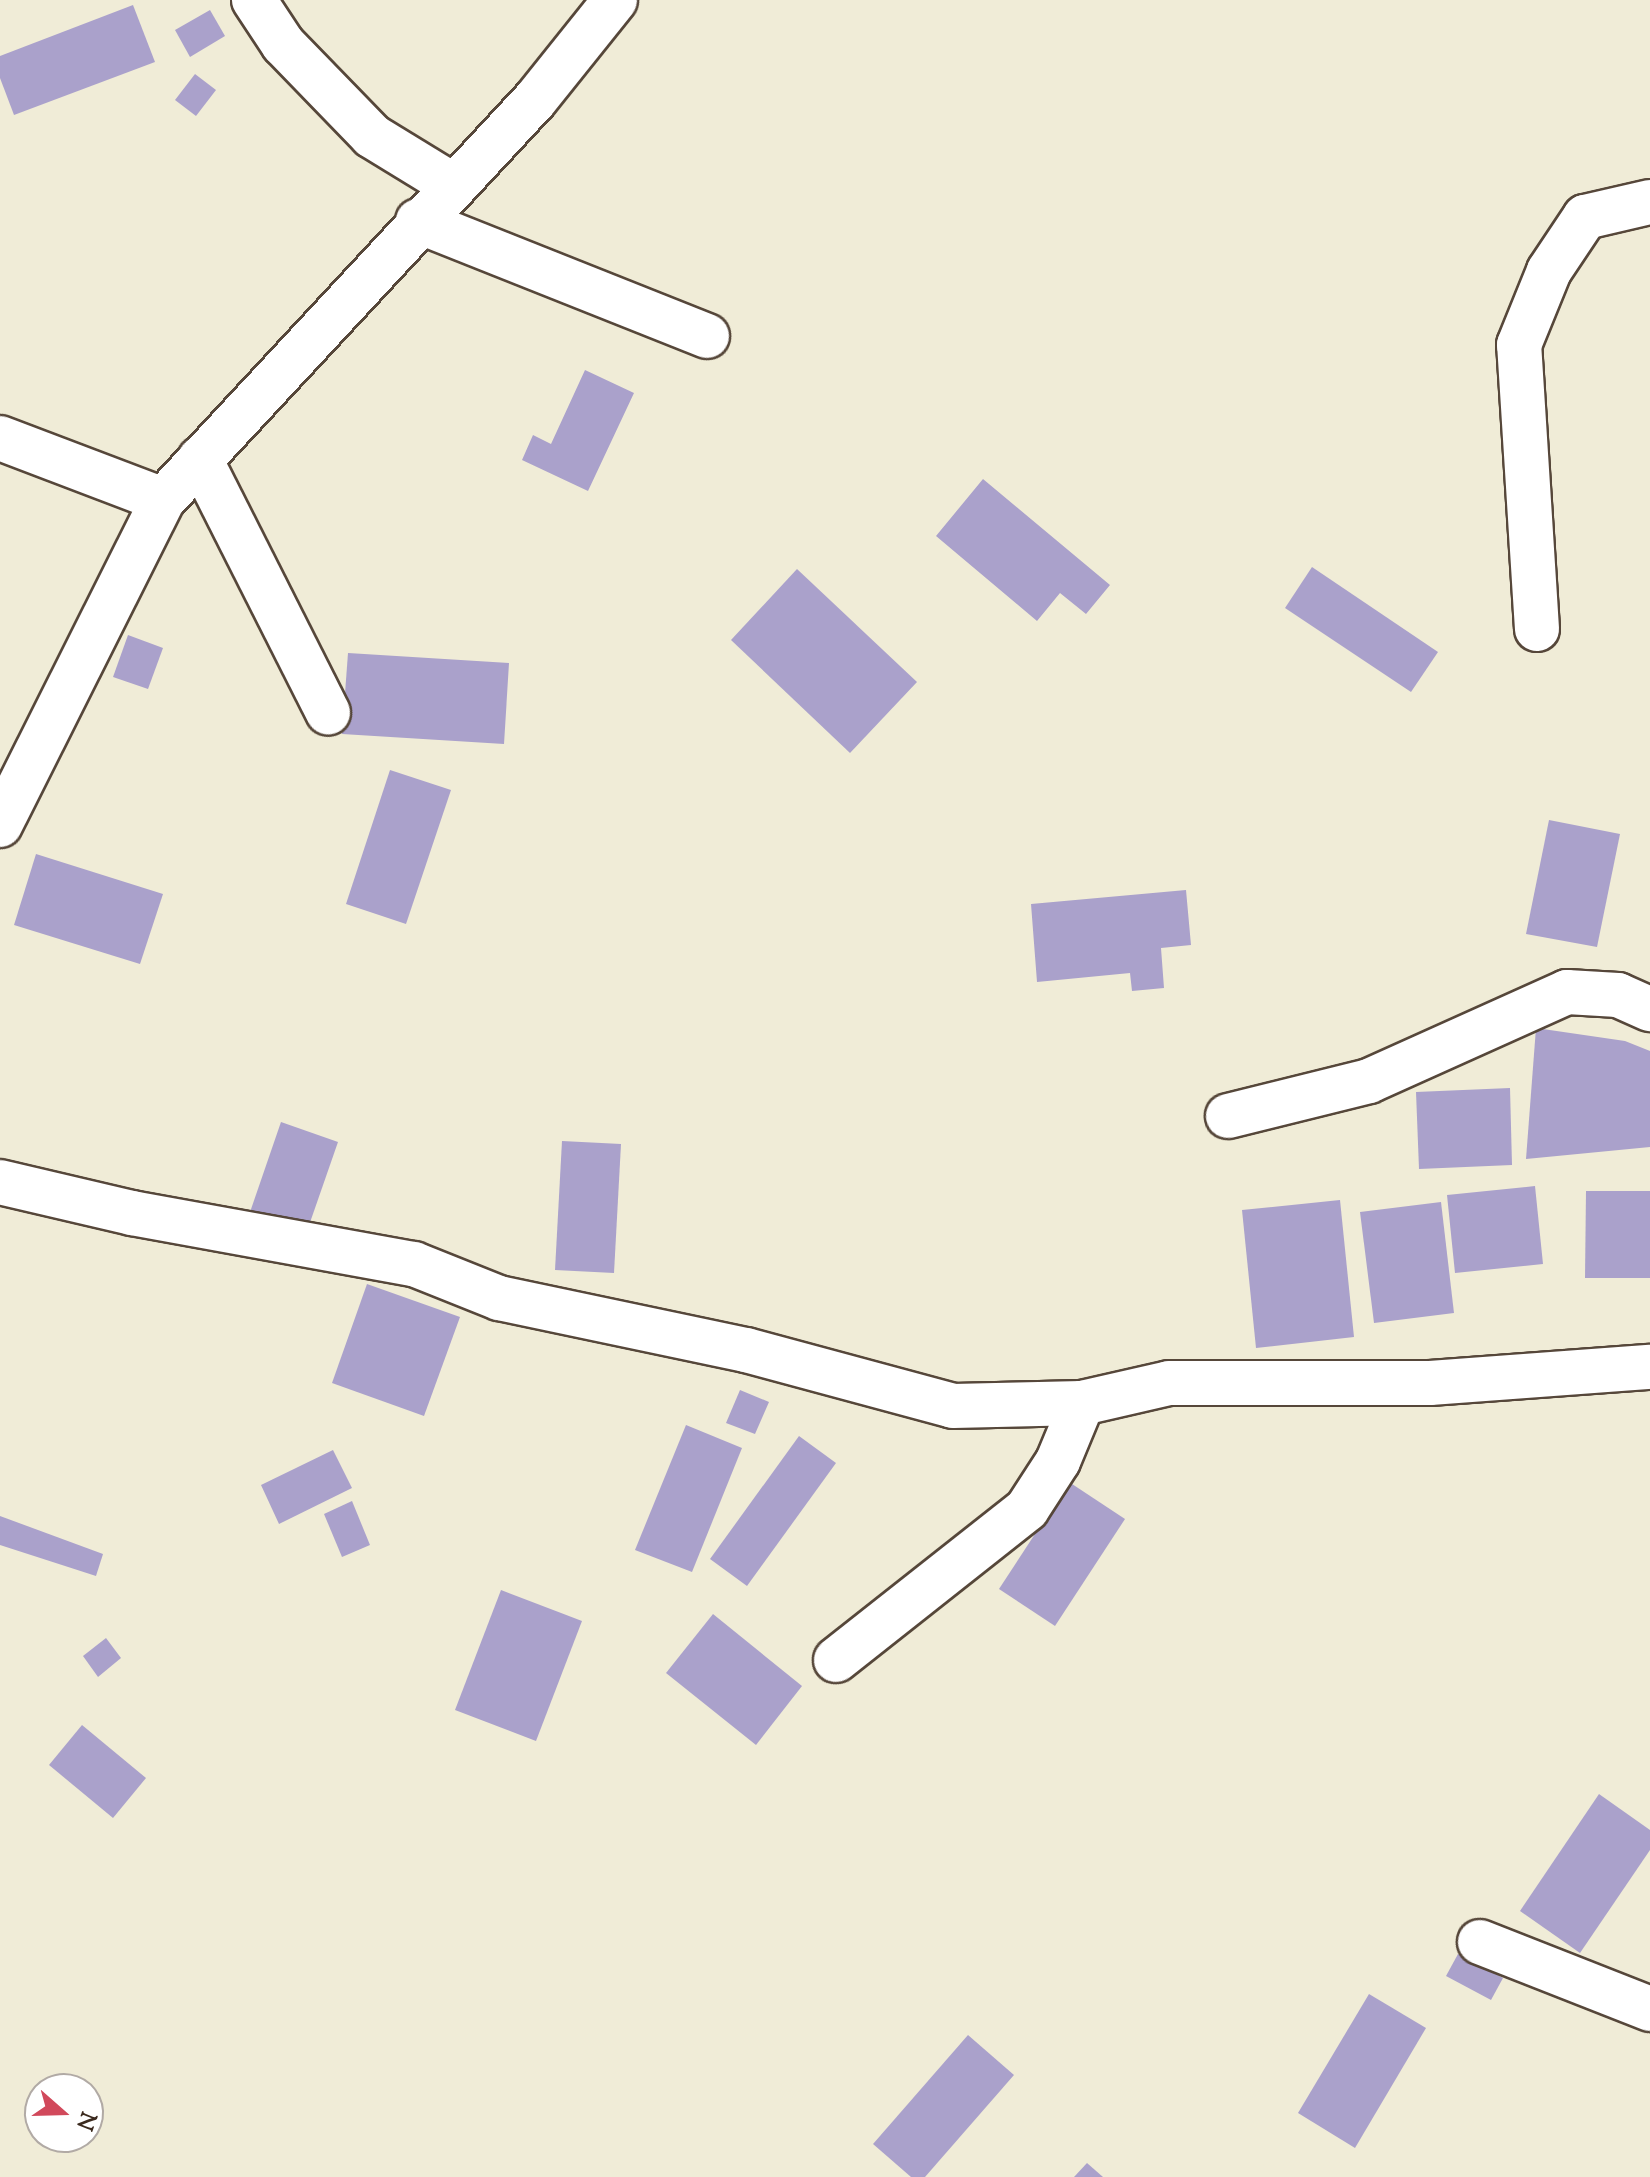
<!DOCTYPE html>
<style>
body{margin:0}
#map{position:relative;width:1650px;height:2177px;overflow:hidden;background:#f0ecd7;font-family:"Sorts Mill Goudy",serif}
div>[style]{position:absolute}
.building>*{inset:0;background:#aaa1cb}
.roads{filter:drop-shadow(2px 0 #56473a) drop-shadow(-2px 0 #56473a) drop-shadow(0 2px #56473a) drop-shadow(0 -2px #56473a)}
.minor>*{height:44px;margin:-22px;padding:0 22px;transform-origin:22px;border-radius:22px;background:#fff}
span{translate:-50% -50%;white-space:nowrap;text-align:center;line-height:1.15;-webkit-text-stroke:8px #fff;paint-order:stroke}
.north{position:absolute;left:24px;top:2073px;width:80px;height:80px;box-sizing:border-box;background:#fff;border:2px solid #b1aaa5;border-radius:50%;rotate:110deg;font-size:22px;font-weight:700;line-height:32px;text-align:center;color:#3b2a1e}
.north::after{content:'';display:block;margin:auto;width:28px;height:36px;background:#d1495b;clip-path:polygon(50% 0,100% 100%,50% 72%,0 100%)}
</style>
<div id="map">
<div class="building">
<i style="clip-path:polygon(133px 5px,155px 62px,14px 115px,0 78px,0 56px)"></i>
<i style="clip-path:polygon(210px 10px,225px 36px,190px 57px,175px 30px)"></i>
<i style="clip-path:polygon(195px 74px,216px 90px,196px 116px,175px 100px)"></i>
<i style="clip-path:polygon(585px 370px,634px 393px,588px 491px,522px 460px,533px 435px,551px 444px)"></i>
<i style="clip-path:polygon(983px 479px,1110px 585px,1086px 614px,1060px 593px,1037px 621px,936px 536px)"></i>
<i style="clip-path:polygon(1312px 567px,1438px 652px,1411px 692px,1285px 608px)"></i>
<i style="clip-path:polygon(797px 569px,917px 682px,850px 753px,731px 640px)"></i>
<i style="clip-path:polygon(128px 635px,163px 648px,148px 689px,113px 677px)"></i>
<i style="clip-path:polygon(348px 653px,509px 663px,504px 744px,342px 734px)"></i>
<i style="clip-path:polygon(390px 770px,451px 790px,406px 924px,346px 904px)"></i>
<i style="clip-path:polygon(1549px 820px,1620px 834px,1597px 947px,1526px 934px)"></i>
<i style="clip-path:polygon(36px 854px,163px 894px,140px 964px,14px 925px)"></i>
<i style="clip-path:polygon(1186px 890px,1191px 945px,1161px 948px,1164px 988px,1132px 991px,1130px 973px,1037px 982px,1031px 904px)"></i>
<i style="clip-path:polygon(1536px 1028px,1625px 1041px,1650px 1051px,1650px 1147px,1526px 1159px)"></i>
<i style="clip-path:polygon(1510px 1088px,1512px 1165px,1419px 1169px,1416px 1092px)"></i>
<i style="clip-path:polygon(281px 1122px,338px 1142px,306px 1234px,249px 1215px)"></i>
<i style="clip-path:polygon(562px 1141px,621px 1144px,614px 1273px,555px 1270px)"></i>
<i style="clip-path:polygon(1535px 1186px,1543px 1264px,1455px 1273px,1447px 1195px)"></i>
<i style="clip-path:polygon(1586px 1191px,1650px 1191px,1650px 1278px,1585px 1278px)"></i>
<i style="clip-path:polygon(1340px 1200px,1354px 1337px,1256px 1348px,1242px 1210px)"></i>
<i style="clip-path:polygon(1441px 1202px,1454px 1313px,1374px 1323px,1360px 1212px)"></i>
<i style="clip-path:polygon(367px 1284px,460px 1317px,424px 1416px,332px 1383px)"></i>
<i style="clip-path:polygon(740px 1390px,769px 1402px,755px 1434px,726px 1423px)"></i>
<i style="clip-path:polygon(686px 1425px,742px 1448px,692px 1572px,635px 1550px)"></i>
<i style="clip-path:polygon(799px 1436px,836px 1463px,747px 1586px,710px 1559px)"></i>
<i style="clip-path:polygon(333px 1450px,352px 1488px,279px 1524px,261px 1485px)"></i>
<i style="clip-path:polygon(1069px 1482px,1125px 1519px,1055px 1626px,999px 1589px)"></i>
<i style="clip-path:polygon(352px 1501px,370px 1545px,342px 1557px,324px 1514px)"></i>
<i style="clip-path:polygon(0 1516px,103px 1554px,96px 1576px,0 1545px)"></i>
<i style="clip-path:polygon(501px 1590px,582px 1621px,536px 1741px,455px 1710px)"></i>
<i style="clip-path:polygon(713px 1614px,802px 1686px,756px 1745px,666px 1673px)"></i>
<i style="clip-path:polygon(106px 1638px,121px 1658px,98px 1677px,83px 1656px)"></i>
<i style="clip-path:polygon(82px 1725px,146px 1778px,113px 1818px,49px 1765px)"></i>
<i style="clip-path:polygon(1599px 1794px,1650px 1830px,1650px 1850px,1580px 1953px,1520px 1911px)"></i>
<i style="clip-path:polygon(1458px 1954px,1503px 1978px,1491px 2000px,1446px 1976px)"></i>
<i style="clip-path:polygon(1369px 1994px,1426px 2028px,1355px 2148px,1298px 2113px)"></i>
<i style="clip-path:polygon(968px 2035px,1014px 2075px,925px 2177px,911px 2177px,873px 2144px)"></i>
<i style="clip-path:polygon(1087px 2163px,1103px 2177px,1074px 2177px)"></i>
</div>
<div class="roads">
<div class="minor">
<i style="left:254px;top:0;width:53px;rotate:56.6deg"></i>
<i style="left:283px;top:44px;width:128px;rotate:45.9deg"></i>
<i style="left:372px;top:136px;width:94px;rotate:31.5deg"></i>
<i style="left:418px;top:221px;width:311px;rotate:21.7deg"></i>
<i style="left:0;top:438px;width:174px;rotate:20.8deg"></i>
<i style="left:200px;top:459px;width:284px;rotate:63.2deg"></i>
<i style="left:1537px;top:629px;width:285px;rotate:-93.6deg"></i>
<i style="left:1519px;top:345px;width:80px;rotate:-67.9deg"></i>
<i style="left:1549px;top:271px;width:65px;rotate:-56.3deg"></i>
<i style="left:1585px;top:217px;width:67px;rotate:-13deg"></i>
<i style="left:0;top:825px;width:364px;rotate:-63.4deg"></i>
<i style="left:163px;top:500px;width:546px;rotate:-47.08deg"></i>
<i style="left:535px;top:100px;width:128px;rotate:-51.3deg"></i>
<i style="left:1228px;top:1116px;width:145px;rotate:-13.9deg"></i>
<i style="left:1369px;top:1081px;width:217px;rotate:-24.2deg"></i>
<i style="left:1567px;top:992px;width:51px;rotate:3.4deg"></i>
<i style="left:1618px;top:995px;width:35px;rotate:24deg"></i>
<i style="left:0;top:1182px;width:136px;rotate:13.2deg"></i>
<i style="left:132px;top:1213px;width:287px;rotate:10.3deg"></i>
<i style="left:414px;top:1264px;width:92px;rotate:21.8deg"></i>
<i style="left:499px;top:1298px;width:252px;rotate:11.9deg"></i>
<i style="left:746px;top:1350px;width:214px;rotate:15.1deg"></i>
<i style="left:953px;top:1406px;width:129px;rotate:-1.3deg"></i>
<i style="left:1082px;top:1403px;width:89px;rotate:-12.9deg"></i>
<i style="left:1169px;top:1383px;width:261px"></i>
<i style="left:1430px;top:1383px;width:221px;rotate:-4.2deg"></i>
<i style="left:836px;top:1660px;width:243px;rotate:-38.3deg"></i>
<i style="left:1027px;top:1509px;width:57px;rotate:-57.1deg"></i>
<i style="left:1058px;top:1461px;width:63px;rotate:-67.5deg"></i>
<i style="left:1480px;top:1942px;width:183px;rotate:21.5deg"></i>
</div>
</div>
<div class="north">N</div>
</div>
